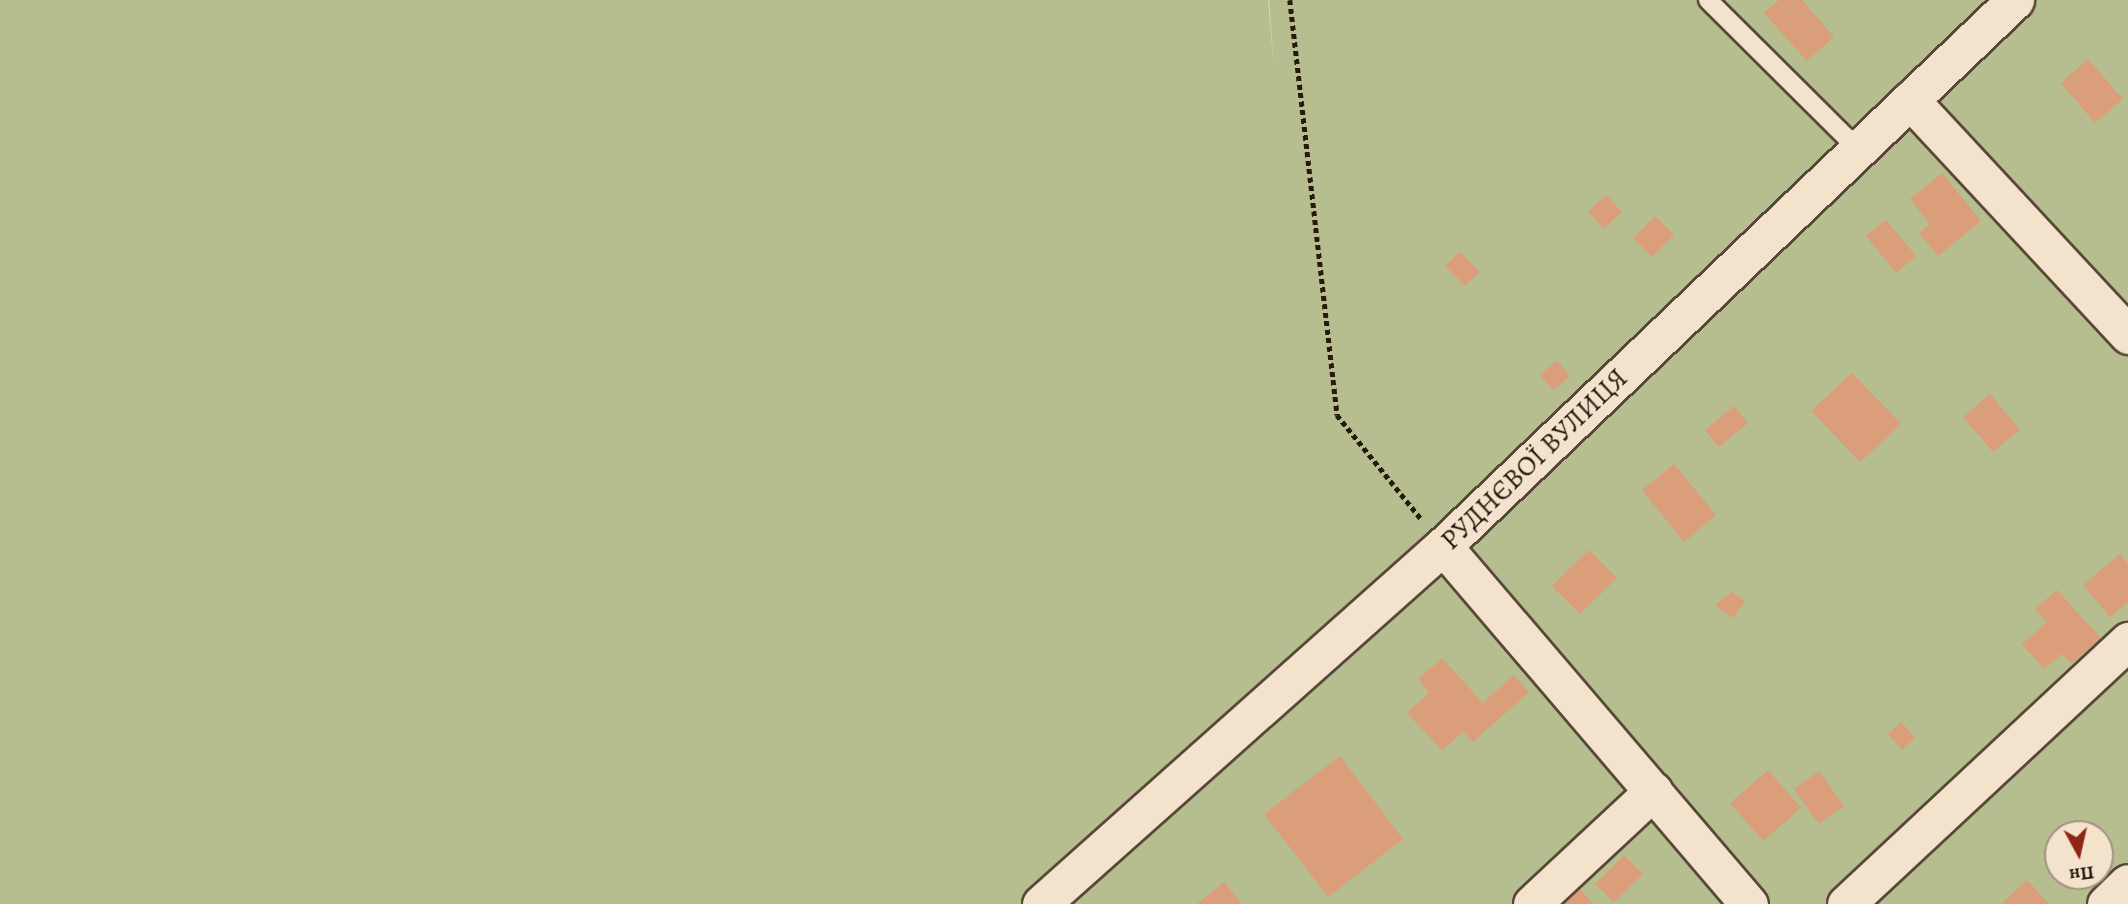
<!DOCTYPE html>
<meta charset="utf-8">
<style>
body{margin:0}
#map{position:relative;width:2128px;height:904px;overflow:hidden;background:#eed4b1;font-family:Alegreya,serif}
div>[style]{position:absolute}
.green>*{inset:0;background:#b6bd8e}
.building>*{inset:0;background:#db9e7a}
.path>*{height:4.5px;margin-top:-2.25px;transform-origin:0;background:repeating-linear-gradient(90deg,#27190e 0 5px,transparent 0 8.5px)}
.roads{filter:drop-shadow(2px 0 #594837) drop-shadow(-2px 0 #594837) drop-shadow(0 2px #594837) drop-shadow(0 -2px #594837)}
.lane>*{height:18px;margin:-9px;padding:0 9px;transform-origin:9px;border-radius:9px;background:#f4e3cc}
.street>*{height:37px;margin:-18.5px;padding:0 18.5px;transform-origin:18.5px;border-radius:18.5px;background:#f4e3cc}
span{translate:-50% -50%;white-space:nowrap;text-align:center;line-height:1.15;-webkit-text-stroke:5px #f4e3cc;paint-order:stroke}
.street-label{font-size:28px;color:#27190e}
.north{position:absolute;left:2044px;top:820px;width:70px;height:70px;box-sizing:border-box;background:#f4e3cc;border:2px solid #a29280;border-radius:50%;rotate:172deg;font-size:19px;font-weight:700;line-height:28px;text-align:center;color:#27190e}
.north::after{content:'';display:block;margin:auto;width:24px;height:32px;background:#8f2418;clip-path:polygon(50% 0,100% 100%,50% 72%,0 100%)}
</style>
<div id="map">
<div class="green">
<i style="clip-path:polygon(evenodd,0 0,1268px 0,1274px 68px,1269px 0,2128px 0,2128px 904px,0 904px,0 0,2058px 834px,2100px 834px,2100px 876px,2058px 876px,2058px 834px)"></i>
</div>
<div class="building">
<i style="clip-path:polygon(1779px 0,1802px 0,1834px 37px,1807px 61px,1764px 13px)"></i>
<i style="clip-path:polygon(2088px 59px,2123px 99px,2095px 123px,2061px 83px)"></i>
<i style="clip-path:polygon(1942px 173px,1981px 221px,1938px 256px,1919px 233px,1930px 224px,1910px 199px)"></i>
<i style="clip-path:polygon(1606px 195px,1622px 212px,1603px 229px,1588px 211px)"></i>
<i style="clip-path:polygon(1655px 216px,1674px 235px,1652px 257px,1633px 238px)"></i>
<i style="clip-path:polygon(1886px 220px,1916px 256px,1896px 273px,1866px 236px)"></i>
<i style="clip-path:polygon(1460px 251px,1480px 272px,1465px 286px,1445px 266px)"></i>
<i style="clip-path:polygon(1557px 361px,1570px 376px,1553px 390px,1540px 375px)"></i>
<i style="clip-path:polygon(1852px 373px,1901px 424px,1860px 462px,1811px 411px)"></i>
<i style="clip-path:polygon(1990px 394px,2020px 430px,1993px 452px,1963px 417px)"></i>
<i style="clip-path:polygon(1734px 406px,1748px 423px,1719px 447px,1705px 430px)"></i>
<i style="clip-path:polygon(1674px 464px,1716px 515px,1684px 542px,1642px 490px)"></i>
<i style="clip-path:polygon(1589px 550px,1617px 578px,1580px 614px,1552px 586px)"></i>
<i style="clip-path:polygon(2120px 554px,2128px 564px,2128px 602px,2110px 617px,2083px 585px)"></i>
<i style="clip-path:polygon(2057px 590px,2101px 638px,2071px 664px,2062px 654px,2044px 669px,2022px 644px,2047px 622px,2035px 609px)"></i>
<i style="clip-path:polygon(1732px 592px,1745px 601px,1733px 618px,1715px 605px)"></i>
<i style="clip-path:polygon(1442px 658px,1483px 703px,1513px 675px,1529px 692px,1473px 742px,1463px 732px,1442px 750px,1407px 713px,1429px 693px,1418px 679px)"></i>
<i style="clip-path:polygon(1901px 722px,1915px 738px,1902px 750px,1888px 734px)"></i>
<i style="clip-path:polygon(1340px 756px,1403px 839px,1328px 897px,1264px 814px)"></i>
<i style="clip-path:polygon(1768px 770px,1801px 808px,1763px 841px,1730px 803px)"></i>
<i style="clip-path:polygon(1819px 771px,1844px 806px,1819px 824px,1794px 789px)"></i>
<i style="clip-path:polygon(1624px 855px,1643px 874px,1614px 903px,1595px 884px)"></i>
<i style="clip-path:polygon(2027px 880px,2049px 904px,2001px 904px)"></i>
<i style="clip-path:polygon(1224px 882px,1242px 904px,1197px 904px)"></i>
<i style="clip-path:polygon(1579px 888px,1593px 904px,1561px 904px)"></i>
</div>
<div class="path">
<i style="left:1290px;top:0;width:418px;rotate:83.5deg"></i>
<i style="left:1337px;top:415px;width:135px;rotate:51deg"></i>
</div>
<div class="roads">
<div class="lane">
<i style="left:1708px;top:0;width:211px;rotate:44.8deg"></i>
</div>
<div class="street">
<i style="left:1910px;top:100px;width:321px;rotate:47.1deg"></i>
<i style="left:1443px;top:546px;width:471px;rotate:49.5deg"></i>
<i style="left:1041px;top:904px;width:538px;rotate:-41.69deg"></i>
<i style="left:1443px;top:546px;width:791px;rotate:-43.67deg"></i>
<i style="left:1532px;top:904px;width:166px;rotate:-43deg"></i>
<i style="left:1846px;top:904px;width:386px;rotate:-43deg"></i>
<i style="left:2106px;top:904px;width:30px;rotate:-44deg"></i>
</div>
</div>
<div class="street-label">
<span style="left:1534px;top:459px;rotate:-44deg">РУДНЄВОЇ ВУЛИЦЯ</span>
</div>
<div class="north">Пн</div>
</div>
